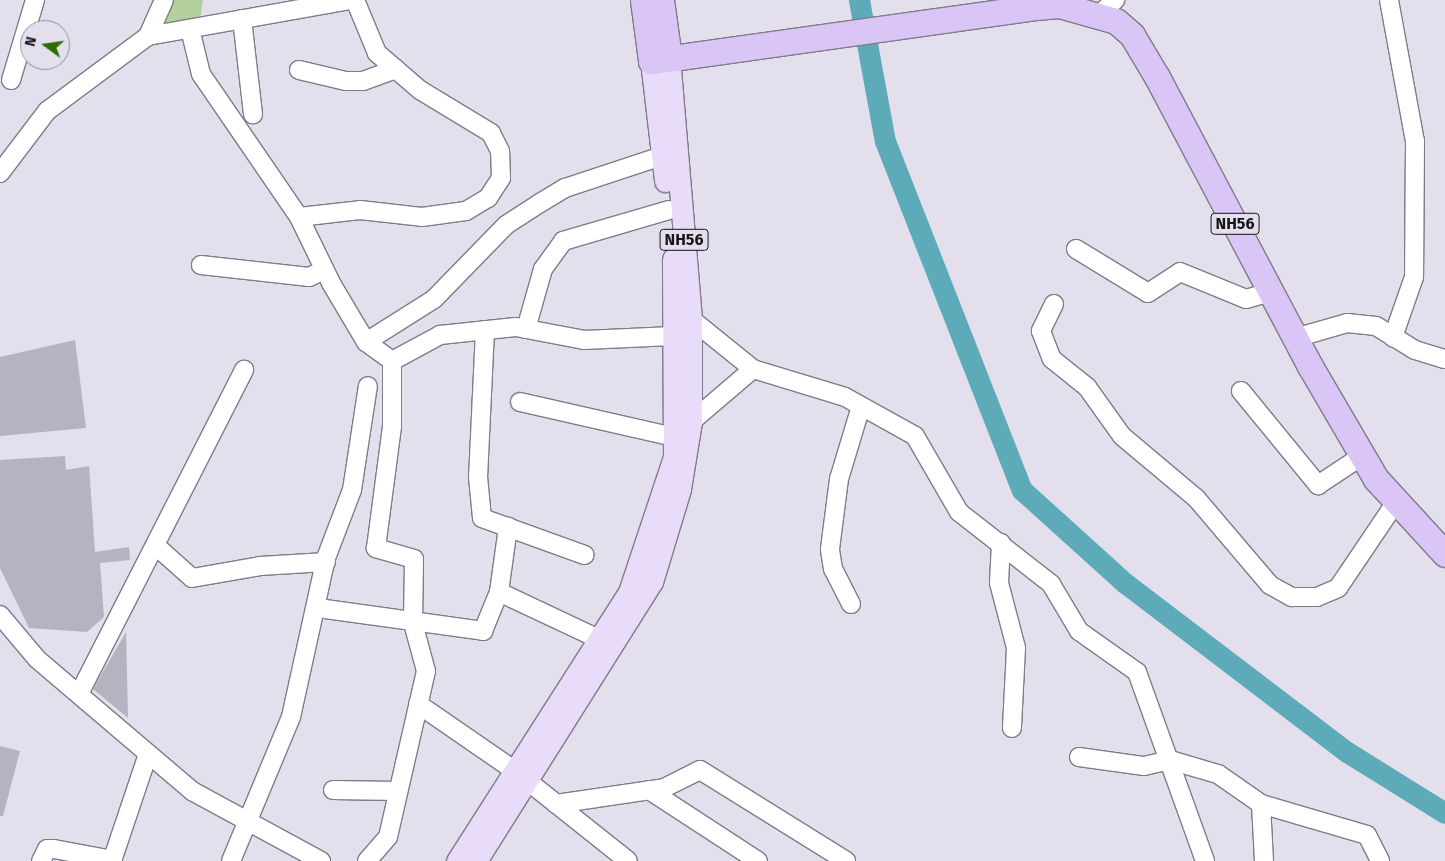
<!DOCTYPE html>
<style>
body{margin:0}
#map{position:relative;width:1445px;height:861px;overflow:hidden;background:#e3dfed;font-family:"Fira Sans",sans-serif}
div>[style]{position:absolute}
.green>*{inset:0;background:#b3cf9b}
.river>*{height:21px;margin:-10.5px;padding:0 10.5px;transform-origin:10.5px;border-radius:10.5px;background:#5dabb9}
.building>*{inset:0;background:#b7b2c0}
.roads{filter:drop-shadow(1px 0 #7f7b89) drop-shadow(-1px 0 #7f7b89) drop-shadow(0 1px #7f7b89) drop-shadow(0 -1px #7f7b89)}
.minor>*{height:18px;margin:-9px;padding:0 9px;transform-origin:9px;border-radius:9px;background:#fff}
.major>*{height:21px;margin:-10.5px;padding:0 10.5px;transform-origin:10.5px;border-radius:10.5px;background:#e9dcfa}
.highway>*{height:25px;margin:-12.5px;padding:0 12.5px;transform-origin:12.5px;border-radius:12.5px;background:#dac5f7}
span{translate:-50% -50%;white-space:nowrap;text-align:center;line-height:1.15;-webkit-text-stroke:4px #e3dfed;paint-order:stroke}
.shield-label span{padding:1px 4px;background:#e3dfed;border:1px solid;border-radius:4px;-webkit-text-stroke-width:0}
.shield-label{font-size:16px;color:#16151a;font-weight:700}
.north{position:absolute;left:20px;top:20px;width:50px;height:50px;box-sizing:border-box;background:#e3dfed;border:1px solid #918e99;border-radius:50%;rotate:284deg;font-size:14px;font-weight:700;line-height:20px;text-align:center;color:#16151a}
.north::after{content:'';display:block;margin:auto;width:18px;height:22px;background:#2d6e04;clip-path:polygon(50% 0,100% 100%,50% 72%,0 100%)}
</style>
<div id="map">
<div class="green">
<i style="clip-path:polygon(165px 0,203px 0,199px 26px,151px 33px)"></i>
</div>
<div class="river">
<i style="left:859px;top:0;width:143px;rotate:79.6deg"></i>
<i style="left:885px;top:141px;width:375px;rotate:68.6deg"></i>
<i style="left:1022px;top:490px;width:139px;rotate:42.1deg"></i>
<i style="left:1125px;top:583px;width:279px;rotate:37.3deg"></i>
<i style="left:1347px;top:752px;width:115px;rotate:31.9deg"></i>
</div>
<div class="building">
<i style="clip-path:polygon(75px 340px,86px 428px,0 436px,0 357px)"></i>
<i style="clip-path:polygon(65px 456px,66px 470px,89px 466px,95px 552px,129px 547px,130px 560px,100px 563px,104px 617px,87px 632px,29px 628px,0 568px,0 460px)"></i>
<i style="clip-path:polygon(126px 632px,128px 718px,93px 689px)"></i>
<i style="clip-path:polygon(0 746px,20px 751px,3px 816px,0 816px)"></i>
</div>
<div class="roads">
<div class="minor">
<i style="left:1389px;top:0;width:143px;rotate:79.6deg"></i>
<i style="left:1415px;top:141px;width:136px;rotate:90.4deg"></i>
<i style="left:1414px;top:277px;width:64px;rotate:109.3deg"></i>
<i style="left:1100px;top:14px;width:21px;rotate:-43deg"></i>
<i style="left:242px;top:19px;width:96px;rotate:83.4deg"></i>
<i style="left:190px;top:29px;width:46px;rotate:76.3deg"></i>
<i style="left:201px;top:74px;width:173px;rotate:55.6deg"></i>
<i style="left:299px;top:217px;width:73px;rotate:64.1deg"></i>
<i style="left:331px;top:283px;width:69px;rotate:59.3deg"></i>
<i style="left:366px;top:342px;width:32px;rotate:36deg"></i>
<i style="left:148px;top:36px;width:39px;rotate:-66deg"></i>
<i style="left:299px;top:70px;width:48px;rotate:13.2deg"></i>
<i style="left:346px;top:81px;width:17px"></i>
<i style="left:363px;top:81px;width:35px;rotate:-20deg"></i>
<i style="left:11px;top:80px;width:84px;rotate:-73.3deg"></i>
<i style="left:0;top:173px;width:78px;rotate:-52.8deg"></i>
<i style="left:47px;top:111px;width:126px;rotate:-36.6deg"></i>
<i style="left:148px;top:36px;width:206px;rotate:-10.1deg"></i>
<i style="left:299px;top:217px;width:61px;rotate:-6.5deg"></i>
<i style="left:360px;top:210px;width:62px;rotate:6.4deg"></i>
<i style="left:422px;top:217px;width:44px;rotate:-7.8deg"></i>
<i style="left:466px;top:211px;width:26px;rotate:-31deg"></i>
<i style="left:488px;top:198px;width:24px;rotate:-57deg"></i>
<i style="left:501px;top:178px;width:27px;rotate:-92deg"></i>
<i style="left:500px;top:151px;width:20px;rotate:-117deg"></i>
<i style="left:491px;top:133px;width:83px;rotate:-148.8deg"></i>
<i style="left:420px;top:90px;width:57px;rotate:-139.3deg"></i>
<i style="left:377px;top:53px;width:57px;rotate:-112.5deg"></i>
<i style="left:1076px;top:249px;width:84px;rotate:31.4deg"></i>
<i style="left:1148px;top:293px;width:38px;rotate:-33deg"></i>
<i style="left:1180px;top:272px;width:71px;rotate:22.2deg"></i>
<i style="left:1246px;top:299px;width:26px;rotate:-16deg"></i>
<i style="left:201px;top:265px;width:109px;rotate:6.3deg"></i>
<i style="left:309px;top:277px;width:17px;rotate:-24deg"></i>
<i style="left:1054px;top:304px;width:30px;rotate:116deg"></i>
<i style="left:1041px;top:331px;width:30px;rotate:69deg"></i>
<i style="left:1052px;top:359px;width:45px;rotate:38.7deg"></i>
<i style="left:1087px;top:387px;width:60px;rotate:54.5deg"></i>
<i style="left:1122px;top:436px;width:97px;rotate:40deg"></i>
<i style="left:1196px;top:498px;width:114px;rotate:49.6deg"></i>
<i style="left:1270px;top:585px;width:25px;rotate:29deg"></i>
<i style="left:1292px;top:597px;width:25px"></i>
<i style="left:1317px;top:597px;width:23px;rotate:-23deg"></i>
<i style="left:1338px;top:588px;width:104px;rotate:-56deg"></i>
<i style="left:691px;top:319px;width:80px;rotate:38.9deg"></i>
<i style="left:753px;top:369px;width:82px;rotate:139.5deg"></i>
<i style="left:526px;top:329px;width:62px;rotate:-74.2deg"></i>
<i style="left:543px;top:269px;width:34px;rotate:-54deg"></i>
<i style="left:563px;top:241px;width:110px;rotate:-16.3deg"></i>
<i style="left:485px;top:330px;width:147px;rotate:92.7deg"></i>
<i style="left:478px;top:477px;width:41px;rotate:84.4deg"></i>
<i style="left:482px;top:518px;width:109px;rotate:19.8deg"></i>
<i style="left:1295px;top:338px;width:54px;rotate:-16.1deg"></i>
<i style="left:1347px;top:323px;width:29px;rotate:6deg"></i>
<i style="left:1376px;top:326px;width:46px;rotate:31.6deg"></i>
<i style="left:1415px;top:350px;width:31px;rotate:17deg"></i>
<i style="left:366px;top:342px;width:80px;rotate:-32.3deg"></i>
<i style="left:434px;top:299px;width:103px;rotate:-45.8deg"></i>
<i style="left:506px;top:225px;width:40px;rotate:-32.9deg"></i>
<i style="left:540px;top:203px;width:29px;rotate:-31deg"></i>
<i style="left:565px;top:188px;width:102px;rotate:-18.3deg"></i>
<i style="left:392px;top:361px;width:55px;rotate:-28.4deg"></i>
<i style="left:440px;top:335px;width:76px;rotate:-6deg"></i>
<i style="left:516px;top:327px;width:69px;rotate:10.8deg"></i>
<i style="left:584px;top:340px;width:89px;rotate:-2.6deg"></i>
<i style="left:753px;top:369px;width:96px;rotate:16.9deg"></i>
<i style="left:845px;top:397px;width:80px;rotate:29.1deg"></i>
<i style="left:915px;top:436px;width:88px;rotate:59.9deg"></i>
<i style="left:959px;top:512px;width:117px;rotate:38deg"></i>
<i style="left:1051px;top:584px;width:55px;rotate:59.2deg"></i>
<i style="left:1079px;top:631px;width:71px;rotate:35.3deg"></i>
<i style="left:1137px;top:672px;width:201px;rotate:70.2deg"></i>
<i style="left:1241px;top:391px;width:122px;rotate:50.7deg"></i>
<i style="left:1318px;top:485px;width:53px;rotate:-33.4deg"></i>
<i style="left:520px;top:402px;width:158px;rotate:12.8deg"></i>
<i style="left:1001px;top:543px;width:40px;rotate:92.9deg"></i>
<i style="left:999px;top:583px;width:67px;rotate:75.3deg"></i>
<i style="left:1016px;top:648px;width:80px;rotate:92.9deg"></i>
<i style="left:156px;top:546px;width:48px;rotate:41.6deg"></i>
<i style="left:192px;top:578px;width:69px;rotate:-10deg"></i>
<i style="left:260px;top:566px;width:66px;rotate:-3.5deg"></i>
<i style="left:499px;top:592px;width:110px;rotate:25.2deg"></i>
<i style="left:851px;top:604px;width:39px;rotate:-117deg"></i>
<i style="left:833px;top:569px;width:20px;rotate:-99deg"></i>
<i style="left:830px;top:549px;width:71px;rotate:-82.7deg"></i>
<i style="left:839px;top:479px;width:76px;rotate:-73.2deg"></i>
<i style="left:318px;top:608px;width:167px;rotate:7.9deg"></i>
<i style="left:483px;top:631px;width:42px;rotate:-67.7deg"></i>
<i style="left:499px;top:592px;width:66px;rotate:-82.1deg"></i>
<i style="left:0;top:615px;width:57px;rotate:49.9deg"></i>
<i style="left:37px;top:659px;width:204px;rotate:40.4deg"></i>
<i style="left:192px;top:791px;width:147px;rotate:28.5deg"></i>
<i style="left:79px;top:694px;width:364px;rotate:-63deg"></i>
<i style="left:418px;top:704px;width:118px;rotate:34.6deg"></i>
<i style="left:515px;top:771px;width:144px;rotate:38.5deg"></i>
<i style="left:1079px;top:757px;width:66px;rotate:7.9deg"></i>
<i style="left:1144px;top:766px;width:27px;rotate:-13deg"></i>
<i style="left:1170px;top:760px;width:50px;rotate:16.3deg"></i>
<i style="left:1218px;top:774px;width:52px;rotate:34.9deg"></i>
<i style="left:1261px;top:804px;width:110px;rotate:16.3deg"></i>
<i style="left:1367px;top:835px;width:29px;rotate:63deg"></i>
<i style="left:333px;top:790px;width:65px;rotate:0.9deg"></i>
<i style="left:649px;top:790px;width:130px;rotate:33.1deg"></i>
<i style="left:556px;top:804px;width:109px;rotate:-8.4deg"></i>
<i style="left:664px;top:788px;width:40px;rotate:-26.6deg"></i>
<i style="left:700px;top:770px;width:172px;rotate:31.9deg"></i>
<i style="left:1261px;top:804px;width:57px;rotate:87deg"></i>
<i style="left:41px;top:861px;width:13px;rotate:-63deg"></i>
<i style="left:47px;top:849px;width:7px"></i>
<i style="left:54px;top:849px;width:60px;rotate:10.6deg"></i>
<i style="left:112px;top:861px;width:113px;rotate:-71.4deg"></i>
<i style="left:231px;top:861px;width:156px;rotate:-67.4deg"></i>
<i style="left:291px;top:717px;width:163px;rotate:-77.6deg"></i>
<i style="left:326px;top:558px;width:73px;rotate:-69.1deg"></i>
<i style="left:352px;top:490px;width:105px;rotate:-81.3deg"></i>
<i style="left:367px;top:861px;width:32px;rotate:-49deg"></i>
<i style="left:388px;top:837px;width:170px;rotate:-77.1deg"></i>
<i style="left:426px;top:671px;width:50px;rotate:-105.2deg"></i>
<i style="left:413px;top:623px;width:64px;rotate:-89.1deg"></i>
<i style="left:414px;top:559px;width:40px;rotate:-164deg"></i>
<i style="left:376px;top:548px;width:122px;rotate:-82.5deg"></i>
<i style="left:392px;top:427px;width:66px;rotate:-90deg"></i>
</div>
<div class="major">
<i style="left:651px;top:61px;width:121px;rotate:83.3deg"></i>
<i style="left:457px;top:861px;width:319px;rotate:-57.4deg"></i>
<i style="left:629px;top:592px;width:142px;rotate:-71.6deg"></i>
<i style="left:674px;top:457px;width:198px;rotate:-90.3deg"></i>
<i style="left:476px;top:861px;width:330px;rotate:-57.8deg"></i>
<i style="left:652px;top:582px;width:97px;rotate:-73.2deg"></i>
<i style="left:680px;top:489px;width:68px;rotate:-80.7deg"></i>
<i style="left:691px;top:422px;width:103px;rotate:-90deg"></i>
<i style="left:691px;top:319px;width:262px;rotate:-94.8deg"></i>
</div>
<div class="highway">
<i style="left:643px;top:0;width:62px;rotate:82.5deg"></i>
<i style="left:651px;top:61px;width:379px;rotate:-8deg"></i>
<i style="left:1026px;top:8px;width:33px;rotate:-5deg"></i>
<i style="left:1059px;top:5px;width:59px;rotate:15.7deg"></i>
<i style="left:1116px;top:21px;width:21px;rotate:41deg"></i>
<i style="left:1132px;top:35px;width:49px;rotate:59.2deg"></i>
<i style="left:1157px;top:77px;width:327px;rotate:62.1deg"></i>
<i style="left:1310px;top:366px;width:131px;rotate:59.7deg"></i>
<i style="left:1376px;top:479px;width:102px;rotate:47.4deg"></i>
<i style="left:661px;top:0;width:59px;rotate:82.1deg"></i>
</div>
</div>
<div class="shield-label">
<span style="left:1235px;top:224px">NH56</span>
<span style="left:684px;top:240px">NH56</span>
</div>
<div class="north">N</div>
</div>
